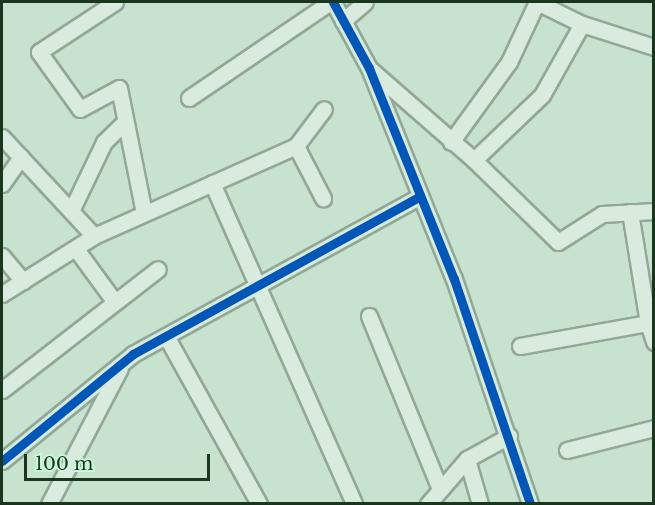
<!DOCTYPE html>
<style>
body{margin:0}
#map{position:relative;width:655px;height:505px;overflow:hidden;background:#c7e3cf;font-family:"Libre Baskerville",serif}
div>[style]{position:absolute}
.roads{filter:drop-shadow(2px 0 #91a896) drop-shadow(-2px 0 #91a896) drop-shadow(0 2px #91a896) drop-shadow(0 -2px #91a896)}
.minor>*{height:15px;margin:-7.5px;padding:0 7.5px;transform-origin:7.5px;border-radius:7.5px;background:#d9ebde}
.cycleway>*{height:9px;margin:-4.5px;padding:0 4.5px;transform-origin:4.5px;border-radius:4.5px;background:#0057b8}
span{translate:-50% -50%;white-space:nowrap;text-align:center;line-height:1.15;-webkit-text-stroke:6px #caf7d8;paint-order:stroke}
.frame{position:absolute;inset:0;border:3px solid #1a361c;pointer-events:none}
.scale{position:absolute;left:24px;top:454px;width:186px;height:27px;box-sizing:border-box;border:3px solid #1a361c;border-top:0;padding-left:8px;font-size:18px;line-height:21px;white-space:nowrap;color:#1a361c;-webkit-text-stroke:4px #caf7d8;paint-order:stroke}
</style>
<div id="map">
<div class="roads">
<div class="minor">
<i style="left:115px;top:2px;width:91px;rotate:146.7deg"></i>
<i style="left:39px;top:52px;width:70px;rotate:54.3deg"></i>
<i style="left:80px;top:109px;width:44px;rotate:-28.3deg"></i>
<i style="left:119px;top:88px;width:127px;rotate:78.7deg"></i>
<i style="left:333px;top:2px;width:75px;rotate:61.4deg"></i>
<i style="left:369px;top:68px;width:227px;rotate:68.1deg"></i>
<i style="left:454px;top:279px;width:237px;rotate:71.3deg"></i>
<i style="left:537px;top:2px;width:50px;rotate:26.1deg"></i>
<i style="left:582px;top:24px;width:76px;rotate:17.7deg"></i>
<i style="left:343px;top:21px;width:29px;rotate:-41deg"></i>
<i style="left:371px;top:70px;width:137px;rotate:41.1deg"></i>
<i style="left:474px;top:160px;width:117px;rotate:44.3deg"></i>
<i style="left:558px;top:242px;width:52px;rotate:-32.5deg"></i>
<i style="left:602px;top:214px;width:52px;rotate:-3.3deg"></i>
<i style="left:189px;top:98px;width:171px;rotate:-34.2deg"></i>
<i style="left:2px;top:137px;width:135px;rotate:47.1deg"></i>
<i style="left:451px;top:142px;width:99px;rotate:-54.1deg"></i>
<i style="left:509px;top:62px;width:66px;rotate:-65deg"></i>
<i style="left:296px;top:146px;width:59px;rotate:62.6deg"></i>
<i style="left:474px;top:160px;width:94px;rotate:-43.7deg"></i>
<i style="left:542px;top:95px;width:81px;rotate:-60.6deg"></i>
<i style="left:212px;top:183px;width:351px;rotate:66.1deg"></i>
<i style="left:2px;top:184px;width:33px;rotate:-55deg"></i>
<i style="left:71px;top:211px;width:76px;rotate:-64.4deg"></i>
<i style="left:104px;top:142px;width:29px;rotate:-44deg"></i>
<i style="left:630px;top:212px;width:112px;rotate:80.8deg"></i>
<i style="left:648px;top:323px;width:20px;rotate:72deg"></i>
<i style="left:76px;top:249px;width:64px;rotate:53.8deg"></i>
<i style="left:2px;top:256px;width:33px;rotate:50deg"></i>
<i style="left:2px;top:294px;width:109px;rotate:-32.2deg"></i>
<i style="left:94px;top:236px;width:221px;rotate:-24deg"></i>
<i style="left:296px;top:146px;width:46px;rotate:-52.9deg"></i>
<i style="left:369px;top:316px;width:187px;rotate:67.7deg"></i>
<i style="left:166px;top:336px;width:192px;rotate:61deg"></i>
<i style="left:520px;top:346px;width:136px;rotate:-10.2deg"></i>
<i style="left:2px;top:390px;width:197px;rotate:-37.8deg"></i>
<i style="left:567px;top:450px;width:90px;rotate:-14.2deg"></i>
<i style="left:467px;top:459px;width:47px;rotate:73.9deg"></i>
<i style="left:2px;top:461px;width:169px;rotate:-39.2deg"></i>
<i style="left:133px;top:354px;width:326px;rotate:-28.8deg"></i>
<i style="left:49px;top:504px;width:153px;rotate:-62.4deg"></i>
<i style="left:428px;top:504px;width:60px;rotate:-49.1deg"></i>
<i style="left:467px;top:459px;width:48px;rotate:-28.7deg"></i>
</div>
</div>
<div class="cycleway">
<i style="left:333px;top:2px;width:75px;rotate:61.4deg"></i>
<i style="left:369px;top:68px;width:227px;rotate:68.1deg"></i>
<i style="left:454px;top:279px;width:237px;rotate:71.3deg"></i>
<i style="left:2px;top:461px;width:169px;rotate:-39.2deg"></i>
<i style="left:133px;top:354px;width:326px;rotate:-28.8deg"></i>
</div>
<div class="frame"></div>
<div class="scale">100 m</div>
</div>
